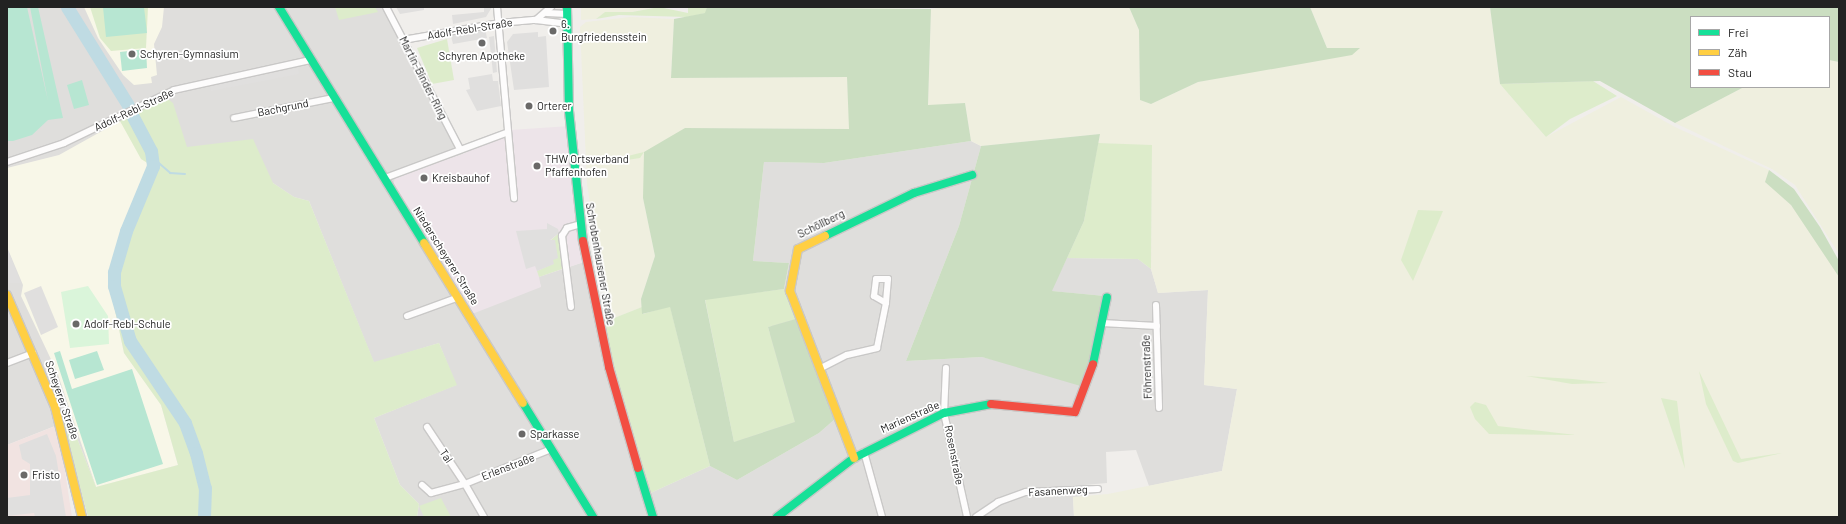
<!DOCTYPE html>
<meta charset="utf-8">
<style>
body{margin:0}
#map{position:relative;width:1846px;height:524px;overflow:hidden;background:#f0eeeb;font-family:Barlow,sans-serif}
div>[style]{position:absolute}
.residential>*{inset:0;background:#dfdedc}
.commercial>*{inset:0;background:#f1e3e1}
.industrial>*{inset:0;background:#ede4e9}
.education>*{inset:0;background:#f8f7e8}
.farmland>*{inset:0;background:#efefdf}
.grass>*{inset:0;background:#ddeccb}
.forest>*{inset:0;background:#cbdec1}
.park>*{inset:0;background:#daf5da}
.pitch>*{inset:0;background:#b7e6d2}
.parking>*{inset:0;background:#e0dfde}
.stream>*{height:2px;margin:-1px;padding:0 1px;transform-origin:1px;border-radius:1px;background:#bfdbe3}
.river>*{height:13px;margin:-6.5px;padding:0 6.5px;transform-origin:6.5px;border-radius:6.5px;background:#bfdbe3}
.roads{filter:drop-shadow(1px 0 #c9c8c7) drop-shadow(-1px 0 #c9c8c7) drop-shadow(0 1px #c9c8c7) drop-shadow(0 -1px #c9c8c7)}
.street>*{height:6px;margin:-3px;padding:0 3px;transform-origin:3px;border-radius:3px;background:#fdfcfc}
.fast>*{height:8px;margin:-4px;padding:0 4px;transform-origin:4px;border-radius:4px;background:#16e098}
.slow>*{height:8px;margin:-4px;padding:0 4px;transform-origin:4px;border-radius:4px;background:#ffcf43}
.jam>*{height:8px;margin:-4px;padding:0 4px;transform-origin:4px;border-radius:4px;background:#f24e42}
.dots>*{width:11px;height:11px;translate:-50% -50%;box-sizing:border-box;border:2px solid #fff;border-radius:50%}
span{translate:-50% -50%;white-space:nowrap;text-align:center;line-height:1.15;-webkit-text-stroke:3.5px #fff;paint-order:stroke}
.poi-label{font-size:11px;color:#222}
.left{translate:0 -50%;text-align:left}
.street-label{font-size:11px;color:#222}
.frame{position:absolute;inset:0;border:8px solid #222;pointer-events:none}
.legend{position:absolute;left:1690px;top:16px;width:140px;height:72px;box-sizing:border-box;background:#fff;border:1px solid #a7a7a7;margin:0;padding:5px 7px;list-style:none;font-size:12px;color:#222}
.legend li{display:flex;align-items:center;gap:8px;height:20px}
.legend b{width:20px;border:1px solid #a7a7a7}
</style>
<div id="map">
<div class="residential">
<i style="clip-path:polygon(7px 7px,386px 7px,463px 154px,395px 177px,541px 287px,538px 277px,587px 261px,646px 495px,710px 466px,737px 480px,819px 433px,835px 419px,734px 442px,784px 289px,789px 263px,753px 261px,764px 162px,824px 163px,971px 141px,981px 146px,959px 226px,906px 361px,982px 357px,1017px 365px,1105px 296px,1051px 291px,1067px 258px,1138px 259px,1151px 269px,1158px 293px,1208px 290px,1204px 385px,1237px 389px,1222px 471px,1149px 486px,1136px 450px,1106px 452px,1107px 483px,1084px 485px,1083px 496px,1073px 498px,1074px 517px,417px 517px,419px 504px,400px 485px,374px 418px,456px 385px,439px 343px,374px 363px,309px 201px,294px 197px,273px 183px,149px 164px,109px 282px,96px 487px,70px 420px,7px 445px)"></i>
</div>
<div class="commercial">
<i style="clip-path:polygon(58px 425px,72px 517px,7px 517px,7px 445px)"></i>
</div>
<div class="industrial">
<i style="clip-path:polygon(570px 126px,587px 261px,539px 277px,541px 287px,472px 314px,393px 187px,395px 177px,463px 154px,510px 130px)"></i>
</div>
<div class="education">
<i style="clip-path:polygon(84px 7px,164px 7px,162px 27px,154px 44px,157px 75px,151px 77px,152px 83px,134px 85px,123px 75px,98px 38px)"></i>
<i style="clip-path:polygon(791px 7px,946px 7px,847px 10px)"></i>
<i style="clip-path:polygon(120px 121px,149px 164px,109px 282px,124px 353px,161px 405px,178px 465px,96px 487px,57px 372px,21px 296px,23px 285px,7px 247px,7px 168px,59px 155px)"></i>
</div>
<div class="farmland">
<i style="clip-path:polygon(581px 7px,656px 7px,632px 12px,605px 12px,596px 19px,581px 20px)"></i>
<i style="clip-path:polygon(946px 7px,1129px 7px,1139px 30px,1140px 100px,1151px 104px,1198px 82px,1359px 48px,1327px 48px,1310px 7px,1490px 7px,1500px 84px,1546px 137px,1621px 97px,1675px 127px,1769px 170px,1766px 182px,1791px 205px,1825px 251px,1839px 277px,1839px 517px,1074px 517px,1073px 497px,1108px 494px,1222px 471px,1237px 389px,1204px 385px,1208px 290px,1158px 293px,1151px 269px,1152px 146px,1098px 143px,1100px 134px,981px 146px,971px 141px,965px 103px,928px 106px,931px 9px)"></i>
<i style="clip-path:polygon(630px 17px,674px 19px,671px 78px,847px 77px,850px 129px,685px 128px,643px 198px,655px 256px,641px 299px,642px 307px,599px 324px,598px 318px,606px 306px,587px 184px,580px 27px,586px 22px)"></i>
<i style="clip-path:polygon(1829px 60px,1839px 62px,1839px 254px,1795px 185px,1772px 169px,1675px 123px,1744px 87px,1829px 87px)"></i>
</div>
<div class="grass">
<i style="clip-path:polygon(90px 7px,148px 7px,146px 48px,111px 51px,100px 38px)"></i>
<i style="clip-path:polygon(335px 7px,375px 7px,378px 12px,339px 20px)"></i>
<i style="clip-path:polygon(659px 7px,688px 13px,688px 7px,707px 7px,706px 13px,687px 17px,619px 15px,596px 19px,605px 12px,632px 12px)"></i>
<i style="clip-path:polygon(447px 39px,454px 80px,432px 84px,417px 48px)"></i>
<i style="clip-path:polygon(1593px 81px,1617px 96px,1570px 119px,1546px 137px,1500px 84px)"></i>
<i style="clip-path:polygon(165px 97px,173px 103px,187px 147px,253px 139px,273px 183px,294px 197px,309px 201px,374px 362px,439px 343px,457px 385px,374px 418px,400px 485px,419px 504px,417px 517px,88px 517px,63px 423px,70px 420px,96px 487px,178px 465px,161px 405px,124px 353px,109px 282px,149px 164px,141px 159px,120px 121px)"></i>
<i style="clip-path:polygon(1098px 143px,1152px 145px,1151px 269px,1138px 259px,1067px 258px,1084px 221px)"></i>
<i style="clip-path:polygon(644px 152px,640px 158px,601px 164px,603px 162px)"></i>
<i style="clip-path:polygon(1418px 210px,1443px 211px,1413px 281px,1401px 260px)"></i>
<i style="clip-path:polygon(559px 233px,565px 268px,539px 277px,537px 271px,553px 264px,550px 241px)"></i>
<i style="clip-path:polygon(784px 289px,796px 319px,768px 327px,795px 422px,734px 442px,705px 299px)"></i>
<i style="clip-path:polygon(670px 306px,710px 466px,646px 495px,599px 324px,642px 307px,643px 314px)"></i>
<i style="clip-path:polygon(1699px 371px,1741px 459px,1782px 453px,1738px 463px,1733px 461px,1706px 404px)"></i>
<i style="clip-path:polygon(1526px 376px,1573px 379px,1608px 383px,1572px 384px)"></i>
<i style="clip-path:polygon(1661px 398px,1677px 401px,1685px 469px)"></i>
<i style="clip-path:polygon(1475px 402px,1486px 405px,1498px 426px,1576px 435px,1489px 434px,1475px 419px,1470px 407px)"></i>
<i style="clip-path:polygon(441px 498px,451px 517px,424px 517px,419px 506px)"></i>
</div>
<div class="forest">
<i style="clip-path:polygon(707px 7px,931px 9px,928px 105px,965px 103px,971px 141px,824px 163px,764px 162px,753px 261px,789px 263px,784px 289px,705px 300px,734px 442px,795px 422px,768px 327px,796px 319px,835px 419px,819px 433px,737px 480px,710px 466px,670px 307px,642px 314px,641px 299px,655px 256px,643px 198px,644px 152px,685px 128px,849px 129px,847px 77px,671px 78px,674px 19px,705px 13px)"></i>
<i style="clip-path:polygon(1129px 7px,1310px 7px,1327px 48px,1360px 48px,1352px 55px,1198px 82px,1151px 104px,1140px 100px,1139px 30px)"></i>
<i style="clip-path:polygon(1490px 7px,1839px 7px,1839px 62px,1829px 60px,1829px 17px,1691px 17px,1691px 87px,1744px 87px,1675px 123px,1600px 81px,1500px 84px)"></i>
<i style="clip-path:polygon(1100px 134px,1084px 221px,1052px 291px,1105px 296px,1084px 387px,982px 357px,906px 361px,959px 226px,981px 146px)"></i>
<i style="clip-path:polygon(1769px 170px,1794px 189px,1820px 227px,1839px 261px,1839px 277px,1791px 205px,1765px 182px)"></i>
</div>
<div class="park">
<i style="clip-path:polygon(88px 286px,108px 316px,109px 344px,70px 348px,61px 292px)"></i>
</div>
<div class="pitch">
<i style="clip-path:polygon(7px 7px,27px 7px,48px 101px,30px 7px,38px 7px,63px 118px,48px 120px,32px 135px,13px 141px,7px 141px)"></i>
<i style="clip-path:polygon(103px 7px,144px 7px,147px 33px,106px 37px)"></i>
<i style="clip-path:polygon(146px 49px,147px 68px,122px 71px,120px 52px)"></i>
<i style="clip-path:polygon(82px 80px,89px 105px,74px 109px,67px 85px)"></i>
<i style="clip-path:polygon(60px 351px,72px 389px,132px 369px,163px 464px,97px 485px,54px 353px)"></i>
<i style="clip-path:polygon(97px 351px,104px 370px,75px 379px,69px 360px)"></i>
</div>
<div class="parking">
<i style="clip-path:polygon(396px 7px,424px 7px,424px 10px,400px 14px)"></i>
<i style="clip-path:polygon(484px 7px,492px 7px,486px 17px,453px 24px,452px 15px,484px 12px)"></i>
<i style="clip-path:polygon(485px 29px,487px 38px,453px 44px,451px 36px)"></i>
<i style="clip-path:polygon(538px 32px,538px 37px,546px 36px,549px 87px,514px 90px,507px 42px,513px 34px)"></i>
<i style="clip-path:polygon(494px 36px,497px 72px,493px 73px,489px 37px)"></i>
<i style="clip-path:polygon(298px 68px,299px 74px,211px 91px,210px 85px)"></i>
<i style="clip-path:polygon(492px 74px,493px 81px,498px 81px,501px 106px,477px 111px,466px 90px,470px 89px,468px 78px)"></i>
<i style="clip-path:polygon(547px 223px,558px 229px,559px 233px,550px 240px,555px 240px,558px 258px,553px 260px,554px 264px,537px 271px,535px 266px,526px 269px,516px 231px,547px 229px)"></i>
<i style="clip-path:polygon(7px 248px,21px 283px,9px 283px)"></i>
<i style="clip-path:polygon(41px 286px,58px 327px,41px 335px,24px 293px)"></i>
<i style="clip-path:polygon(47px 434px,56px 456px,66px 517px,35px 517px,34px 513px,7px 516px,7px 498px,30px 495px,30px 464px,22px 459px,19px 445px)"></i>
</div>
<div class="stream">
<i style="left:153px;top:158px;width:23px;rotate:41deg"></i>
<i style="left:170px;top:173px;width:15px;rotate:4deg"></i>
</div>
<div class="river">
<i style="left:67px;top:7px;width:115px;rotate:58.1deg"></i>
<i style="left:132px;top:115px;width:41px;rotate:62.2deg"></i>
<i style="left:151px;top:151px;width:15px;rotate:82deg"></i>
<i style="left:153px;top:166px;width:70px;rotate:112.6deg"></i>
<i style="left:126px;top:231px;width:43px;rotate:106.3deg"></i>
<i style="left:114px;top:272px;width:14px;rotate:90deg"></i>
<i style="left:114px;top:286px;width:57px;rotate:73.8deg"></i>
<i style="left:130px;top:341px;width:99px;rotate:56.1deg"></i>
<i style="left:185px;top:423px;width:32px;rotate:70deg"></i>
<i style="left:196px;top:453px;width:36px;rotate:76deg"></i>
<i style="left:205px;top:488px;width:29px;rotate:92deg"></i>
</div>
<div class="roads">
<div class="street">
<i style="left:386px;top:7px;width:160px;rotate:62.5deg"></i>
<i style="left:497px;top:7px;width:192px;rotate:84.9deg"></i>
<i style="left:547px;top:13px;width:20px;rotate:3deg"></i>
<i style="left:536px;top:20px;width:20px;rotate:-41deg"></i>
<i style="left:403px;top:40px;width:97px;rotate:-10deg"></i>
<i style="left:499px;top:23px;width:37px;rotate:-5deg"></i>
<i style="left:536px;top:20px;width:31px;rotate:7deg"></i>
<i style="left:234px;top:118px;width:101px;rotate:-11.4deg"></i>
<i style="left:7px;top:162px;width:60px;rotate:-18.4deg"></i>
<i style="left:64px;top:143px;width:122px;rotate:-25.7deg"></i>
<i style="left:174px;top:90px;width:140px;rotate:-12.4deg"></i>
<i style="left:385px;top:178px;width:129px;rotate:-20.4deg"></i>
<i style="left:876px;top:279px;width:12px"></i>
<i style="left:888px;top:279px;width:24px;rotate:95deg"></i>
<i style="left:886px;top:303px;width:14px;rotate:-150deg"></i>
<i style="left:874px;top:296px;width:17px;rotate:-83deg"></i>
<i style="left:1156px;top:305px;width:103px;rotate:88.3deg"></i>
<i style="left:571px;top:307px;width:72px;rotate:-97.2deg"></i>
<i style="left:562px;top:236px;width:9px;rotate:-58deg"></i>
<i style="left:567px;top:228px;width:15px;rotate:-16deg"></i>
<i style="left:407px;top:316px;width:55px;rotate:-20.1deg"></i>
<i style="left:1102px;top:323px;width:55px;rotate:3.1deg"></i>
<i style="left:7px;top:363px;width:28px;rotate:-21deg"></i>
<i style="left:821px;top:368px;width:29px;rotate:-27deg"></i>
<i style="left:847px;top:355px;width:31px;rotate:-13deg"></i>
<i style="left:877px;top:348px;width:46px;rotate:-78.7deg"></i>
<i style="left:946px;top:368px;width:45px;rotate:92.5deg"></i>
<i style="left:944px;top:413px;width:107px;rotate:77.5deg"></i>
<i style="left:427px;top:427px;width:69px;rotate:56.3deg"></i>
<i style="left:465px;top:484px;width:93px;rotate:-22.1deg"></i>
<i style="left:864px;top:452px;width:67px;rotate:74.5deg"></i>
<i style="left:422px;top:485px;width:12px;rotate:42deg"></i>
<i style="left:431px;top:493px;width:35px;rotate:-15deg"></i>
<i style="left:465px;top:484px;width:38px;rotate:60deg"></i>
<i style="left:976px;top:517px;width:27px;rotate:-34deg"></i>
<i style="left:998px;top:502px;width:30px;rotate:-20deg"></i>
<i style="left:1026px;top:492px;width:72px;rotate:-2.4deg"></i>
</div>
<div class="fast">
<i style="left:279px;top:7px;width:277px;rotate:58.4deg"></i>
<i style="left:567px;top:7px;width:104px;rotate:88.9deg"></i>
<i style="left:569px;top:111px;width:131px;rotate:83.9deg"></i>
<i style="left:825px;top:236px;width:99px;rotate:-25.8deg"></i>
<i style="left:914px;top:193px;width:61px;rotate:-17.2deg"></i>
<i style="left:1093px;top:364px;width:68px;rotate:-78.2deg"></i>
<i style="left:523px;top:403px;width:134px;rotate:58.4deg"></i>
<i style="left:638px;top:468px;width:51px;rotate:73deg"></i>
<i style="left:777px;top:517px;width:97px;rotate:-37.5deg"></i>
<i style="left:854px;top:458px;width:101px;rotate:-26.6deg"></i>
<i style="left:944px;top:413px;width:48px;rotate:-10.8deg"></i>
</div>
<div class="slow">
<i style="left:825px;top:236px;width:30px;rotate:154deg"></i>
<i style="left:798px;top:249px;width:43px;rotate:100.8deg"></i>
<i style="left:790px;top:291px;width:179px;rotate:69deg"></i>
<i style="left:424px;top:243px;width:188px;rotate:58.3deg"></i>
<i style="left:7px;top:295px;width:122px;rotate:66.8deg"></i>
<i style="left:55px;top:407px;width:113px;rotate:76.2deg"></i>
</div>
<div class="jam">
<i style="left:583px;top:241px;width:129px;rotate:78.3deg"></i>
<i style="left:609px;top:367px;width:105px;rotate:74deg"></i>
<i style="left:991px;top:404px;width:84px;rotate:5.4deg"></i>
<i style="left:1075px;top:412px;width:51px;rotate:-69.4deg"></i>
</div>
</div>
<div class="dots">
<i style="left:553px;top:31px;background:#6a6968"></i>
<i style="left:482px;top:43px;background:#6a6968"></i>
<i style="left:132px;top:54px;background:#6a6968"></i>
<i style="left:529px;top:106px;background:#6a6968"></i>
<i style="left:537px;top:166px;background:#6a6968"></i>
<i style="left:424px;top:178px;background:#6a6968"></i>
<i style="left:76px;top:324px;background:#6a6968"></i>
<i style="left:522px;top:434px;background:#6a6968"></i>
<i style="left:24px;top:475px;background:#6a6968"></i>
</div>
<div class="poi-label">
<span class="left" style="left:561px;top:31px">6.<br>Burgfriedensstein</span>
<span class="left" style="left:140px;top:54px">Schyren-Gymnasium</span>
<span style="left:482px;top:56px">Schyren Apotheke</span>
<span class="left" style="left:537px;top:106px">Orterer</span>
<span class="left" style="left:545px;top:166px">THW Ortsverband<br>Pfaffenhofen</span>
<span class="left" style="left:432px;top:178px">Kreisbauhof</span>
<span class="left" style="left:84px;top:324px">Adolf-Rebl-Schule</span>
<span class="left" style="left:530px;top:434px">Sparkasse</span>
<span class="left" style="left:32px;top:475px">Fristo</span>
</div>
<div class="street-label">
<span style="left:470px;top:29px;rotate:-9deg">Adolf-Rebl-Straße</span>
<span style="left:423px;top:78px;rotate:63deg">Martin-Binder-Ring</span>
<span style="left:283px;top:108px;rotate:-11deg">Bachgrund</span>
<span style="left:134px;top:110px;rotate:-25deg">Adolf-Rebl-Straße</span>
<span style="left:821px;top:224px;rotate:-26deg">Schöllberg</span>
<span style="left:446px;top:256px;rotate:58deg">Niederscheyerer Straße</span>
<span style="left:600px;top:264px;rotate:80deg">Schrobenhausener Straße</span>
<span style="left:1147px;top:367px;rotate:-92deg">Föhrenstraße</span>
<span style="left:62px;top:400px;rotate:71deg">Scheyerer Straße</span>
<span style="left:910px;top:417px;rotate:-24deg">Marienstraße</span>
<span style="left:954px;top:455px;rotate:79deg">Rosenstraße</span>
<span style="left:446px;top:456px;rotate:56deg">Tal</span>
<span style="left:508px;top:467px;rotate:-21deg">Erlenstraße</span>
<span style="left:1058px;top:491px;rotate:-3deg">Fasanenweg</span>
</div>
<div class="frame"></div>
<ul class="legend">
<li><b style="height:5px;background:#16e098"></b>Frei</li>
<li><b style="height:5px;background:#ffcf43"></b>Zäh</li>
<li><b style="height:5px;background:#f24e42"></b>Stau</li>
</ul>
</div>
